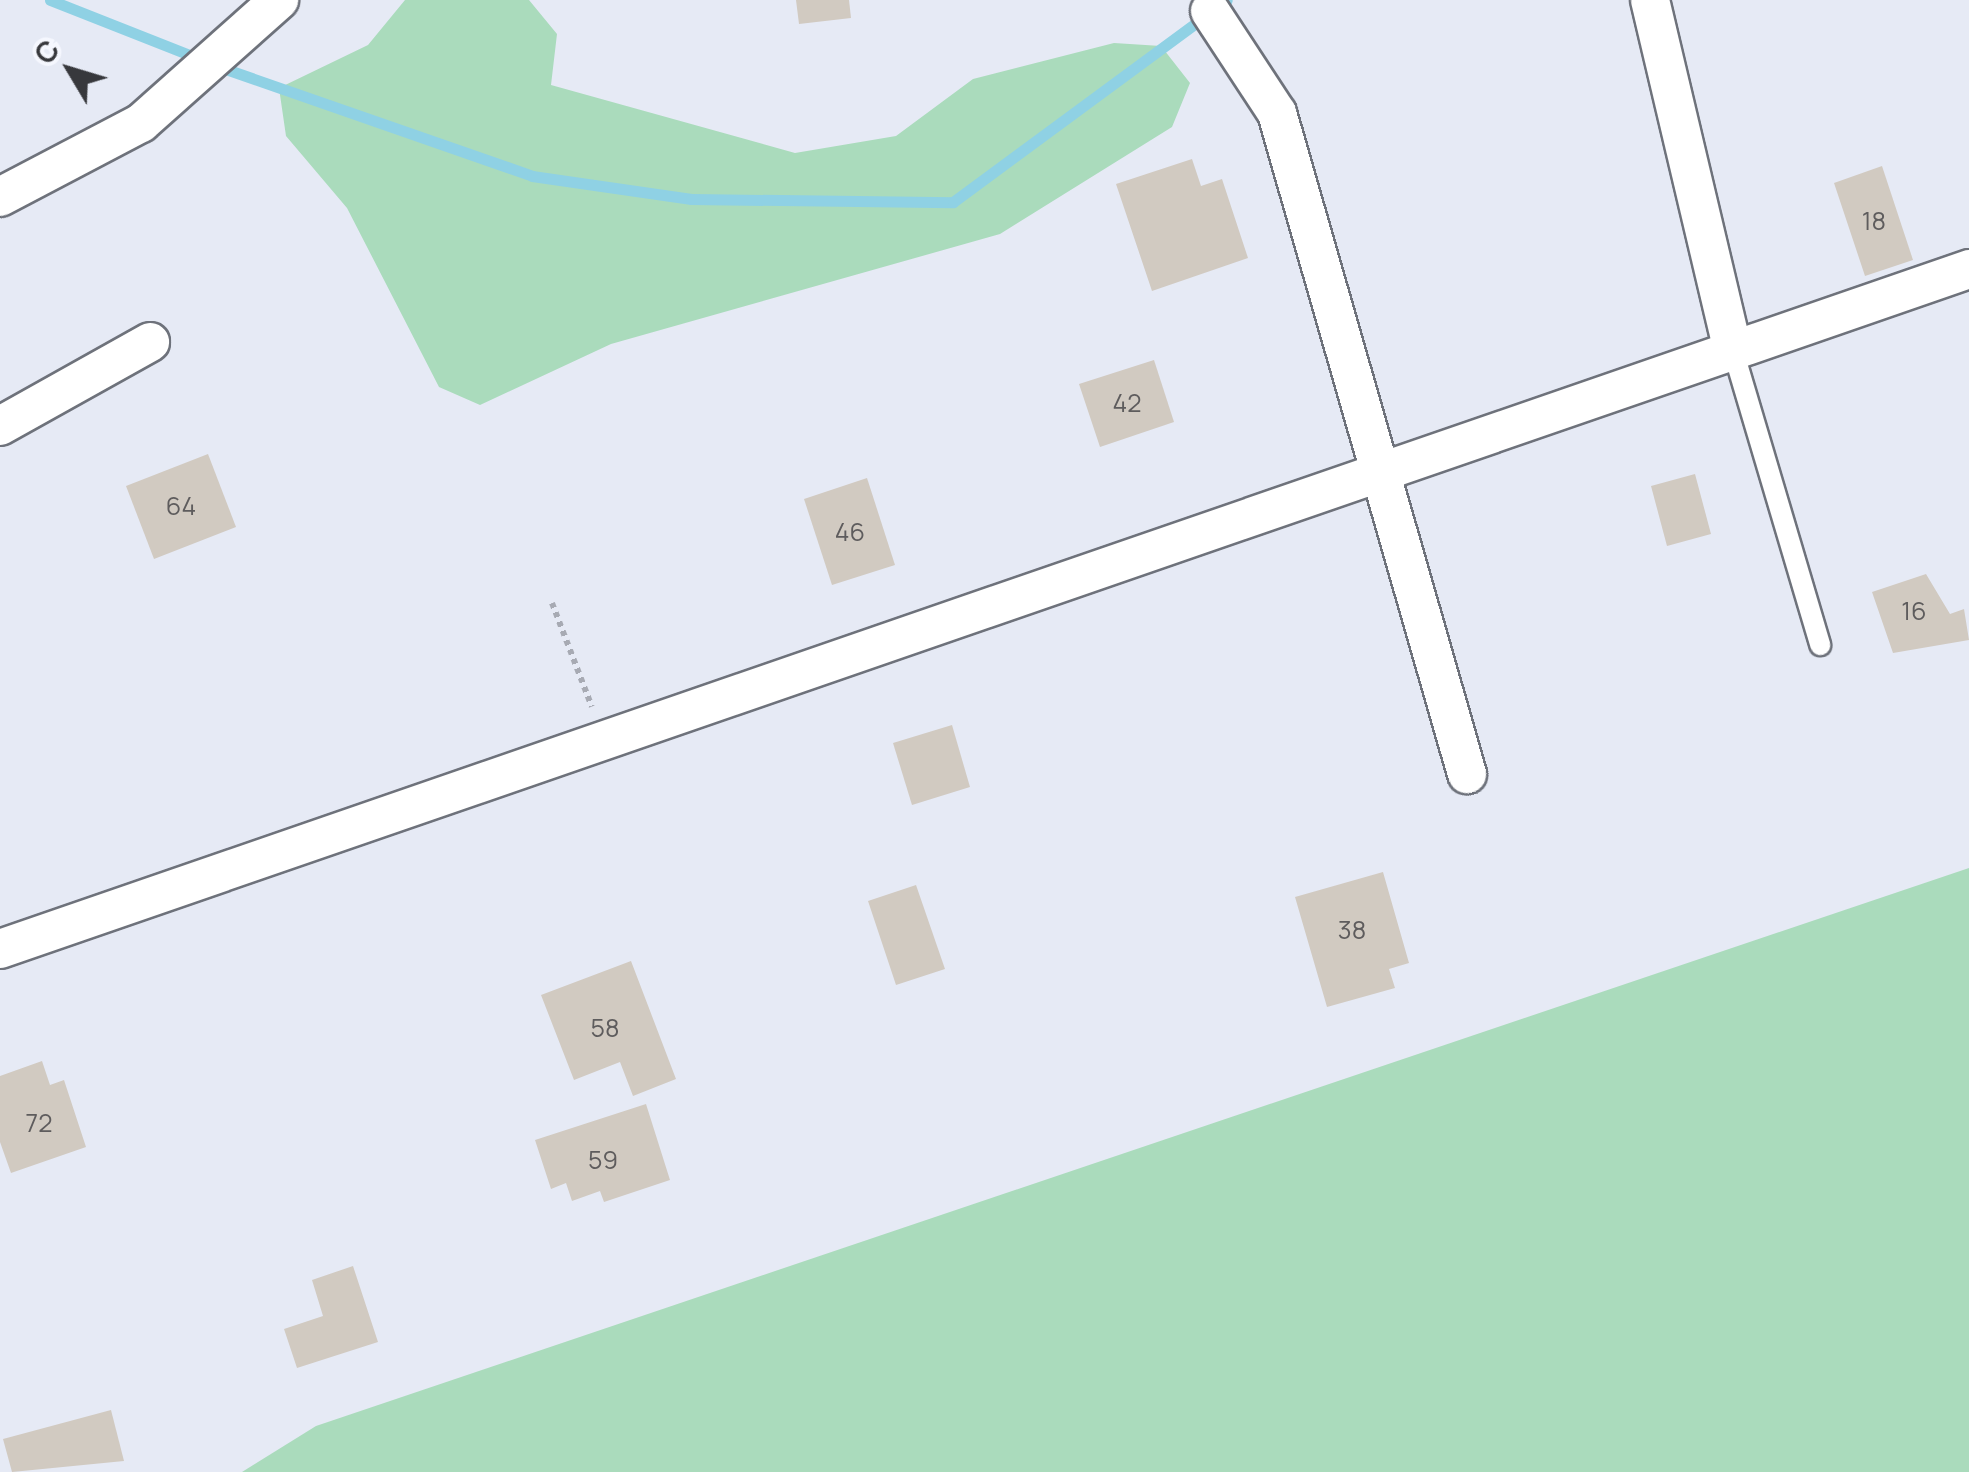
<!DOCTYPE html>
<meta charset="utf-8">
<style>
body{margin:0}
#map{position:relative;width:1969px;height:1472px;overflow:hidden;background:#e6eaf5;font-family:Manrope,sans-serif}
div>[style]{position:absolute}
.green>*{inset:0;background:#aadbbc}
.stream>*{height:11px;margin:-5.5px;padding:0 5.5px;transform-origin:5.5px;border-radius:5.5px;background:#8fd1e4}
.building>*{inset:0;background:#d1cac1}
.path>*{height:6px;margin-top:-3px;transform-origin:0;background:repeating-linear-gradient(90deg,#a7aab3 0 5px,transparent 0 10px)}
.roads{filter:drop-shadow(2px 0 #6e727b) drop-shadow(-2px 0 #6e727b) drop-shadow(0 2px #6e727b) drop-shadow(0 -2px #6e727b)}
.service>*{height:20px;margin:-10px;padding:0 10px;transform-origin:10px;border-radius:10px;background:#fff}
.minor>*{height:38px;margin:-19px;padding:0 19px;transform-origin:19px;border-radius:19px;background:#fff}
span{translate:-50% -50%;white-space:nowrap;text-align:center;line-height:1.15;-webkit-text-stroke:8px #f5f7fe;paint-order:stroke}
.number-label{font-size:25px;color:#5e5c5d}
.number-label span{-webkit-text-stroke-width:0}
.north{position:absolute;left:20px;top:20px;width:100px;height:100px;-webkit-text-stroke:8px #f5f7fe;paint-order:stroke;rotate:308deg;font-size:28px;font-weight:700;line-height:40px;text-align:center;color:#37383c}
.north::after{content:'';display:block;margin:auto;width:35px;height:45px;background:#37383c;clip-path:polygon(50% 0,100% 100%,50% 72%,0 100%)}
</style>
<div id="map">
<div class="green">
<i style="clip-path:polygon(405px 0,529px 0,557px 34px,551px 85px,795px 153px,896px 136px,973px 79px,1114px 43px,1161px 46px,1190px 83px,1172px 127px,1000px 234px,611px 344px,480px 405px,439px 387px,347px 208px,286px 136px,279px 88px,368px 45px)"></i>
<i style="clip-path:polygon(1969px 868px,1969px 1472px,242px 1472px,316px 1426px)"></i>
</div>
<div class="stream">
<i style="left:50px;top:0;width:161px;rotate:21.5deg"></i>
<i style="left:217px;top:66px;width:334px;rotate:19.2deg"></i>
<i style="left:532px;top:176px;width:161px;rotate:8.2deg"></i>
<i style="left:691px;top:199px;width:262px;rotate:0.7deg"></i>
<i style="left:953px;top:202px;width:340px;rotate:-36.4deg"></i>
</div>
<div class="building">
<i style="clip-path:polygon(796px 0,849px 0,851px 18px,799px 24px)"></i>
<i style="clip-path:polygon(1192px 159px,1201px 186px,1222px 179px,1248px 258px,1152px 291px,1116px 184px)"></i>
<i style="clip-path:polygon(1882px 166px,1913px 260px,1865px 276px,1834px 183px)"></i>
<i style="clip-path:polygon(1154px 360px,1174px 422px,1100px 447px,1079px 384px)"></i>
<i style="clip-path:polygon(208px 454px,236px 527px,154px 559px,126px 486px)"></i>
<i style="clip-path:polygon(1695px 474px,1711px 534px,1667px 546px,1651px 486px)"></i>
<i style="clip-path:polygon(867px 478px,895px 565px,832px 585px,804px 499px)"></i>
<i style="clip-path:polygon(1926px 574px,1950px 614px,1964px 609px,1969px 640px,1893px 653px,1872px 592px)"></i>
<i style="clip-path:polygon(952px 725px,970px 787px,912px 805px,893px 743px)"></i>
<i style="clip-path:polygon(1383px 872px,1409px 963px,1389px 969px,1395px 988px,1327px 1007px,1295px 897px)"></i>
<i style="clip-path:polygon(916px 885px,945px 969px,896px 985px,868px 901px)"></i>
<i style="clip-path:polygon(631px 961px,676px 1079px,633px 1096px,620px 1062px,574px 1080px,541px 995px)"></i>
<i style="clip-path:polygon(42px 1061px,50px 1085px,64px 1080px,86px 1147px,11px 1173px,0 1142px,0 1076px)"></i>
<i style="clip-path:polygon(646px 1104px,670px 1180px,604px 1202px,600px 1191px,572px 1201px,566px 1183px,551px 1189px,535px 1140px)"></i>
<i style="clip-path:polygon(353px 1266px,378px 1342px,297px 1368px,284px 1329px,323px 1316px,312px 1280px)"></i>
<i style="clip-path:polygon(111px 1410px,124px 1461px,12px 1472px,3px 1439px)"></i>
</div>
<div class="path">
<i style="left:552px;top:603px;width:111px;rotate:69deg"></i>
</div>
<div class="roads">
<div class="service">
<i style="left:1732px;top:347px;width:311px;rotate:73.5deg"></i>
</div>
<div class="minor">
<i style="left:1650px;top:0;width:357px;rotate:76.7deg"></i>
<i style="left:1210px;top:11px;width:122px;rotate:56.7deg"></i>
<i style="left:1277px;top:113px;width:688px;rotate:73.96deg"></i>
<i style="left:0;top:197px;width:159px;rotate:-27.7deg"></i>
<i style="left:141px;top:123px;width:185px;rotate:-41.7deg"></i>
<i style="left:0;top:426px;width:172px;rotate:-29.2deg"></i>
<i style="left:0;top:949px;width:2083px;rotate:-19.05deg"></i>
</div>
</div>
<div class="number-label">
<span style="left:1874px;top:221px">18</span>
<span style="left:1127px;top:403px">42</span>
<span style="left:181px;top:506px">64</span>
<span style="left:850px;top:532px">46</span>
<span style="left:1914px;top:611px">16</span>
<span style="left:1352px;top:930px">38</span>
<span style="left:605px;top:1028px">58</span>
<span style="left:39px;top:1123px">72</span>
<span style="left:603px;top:1160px">59</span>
</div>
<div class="north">С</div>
</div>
